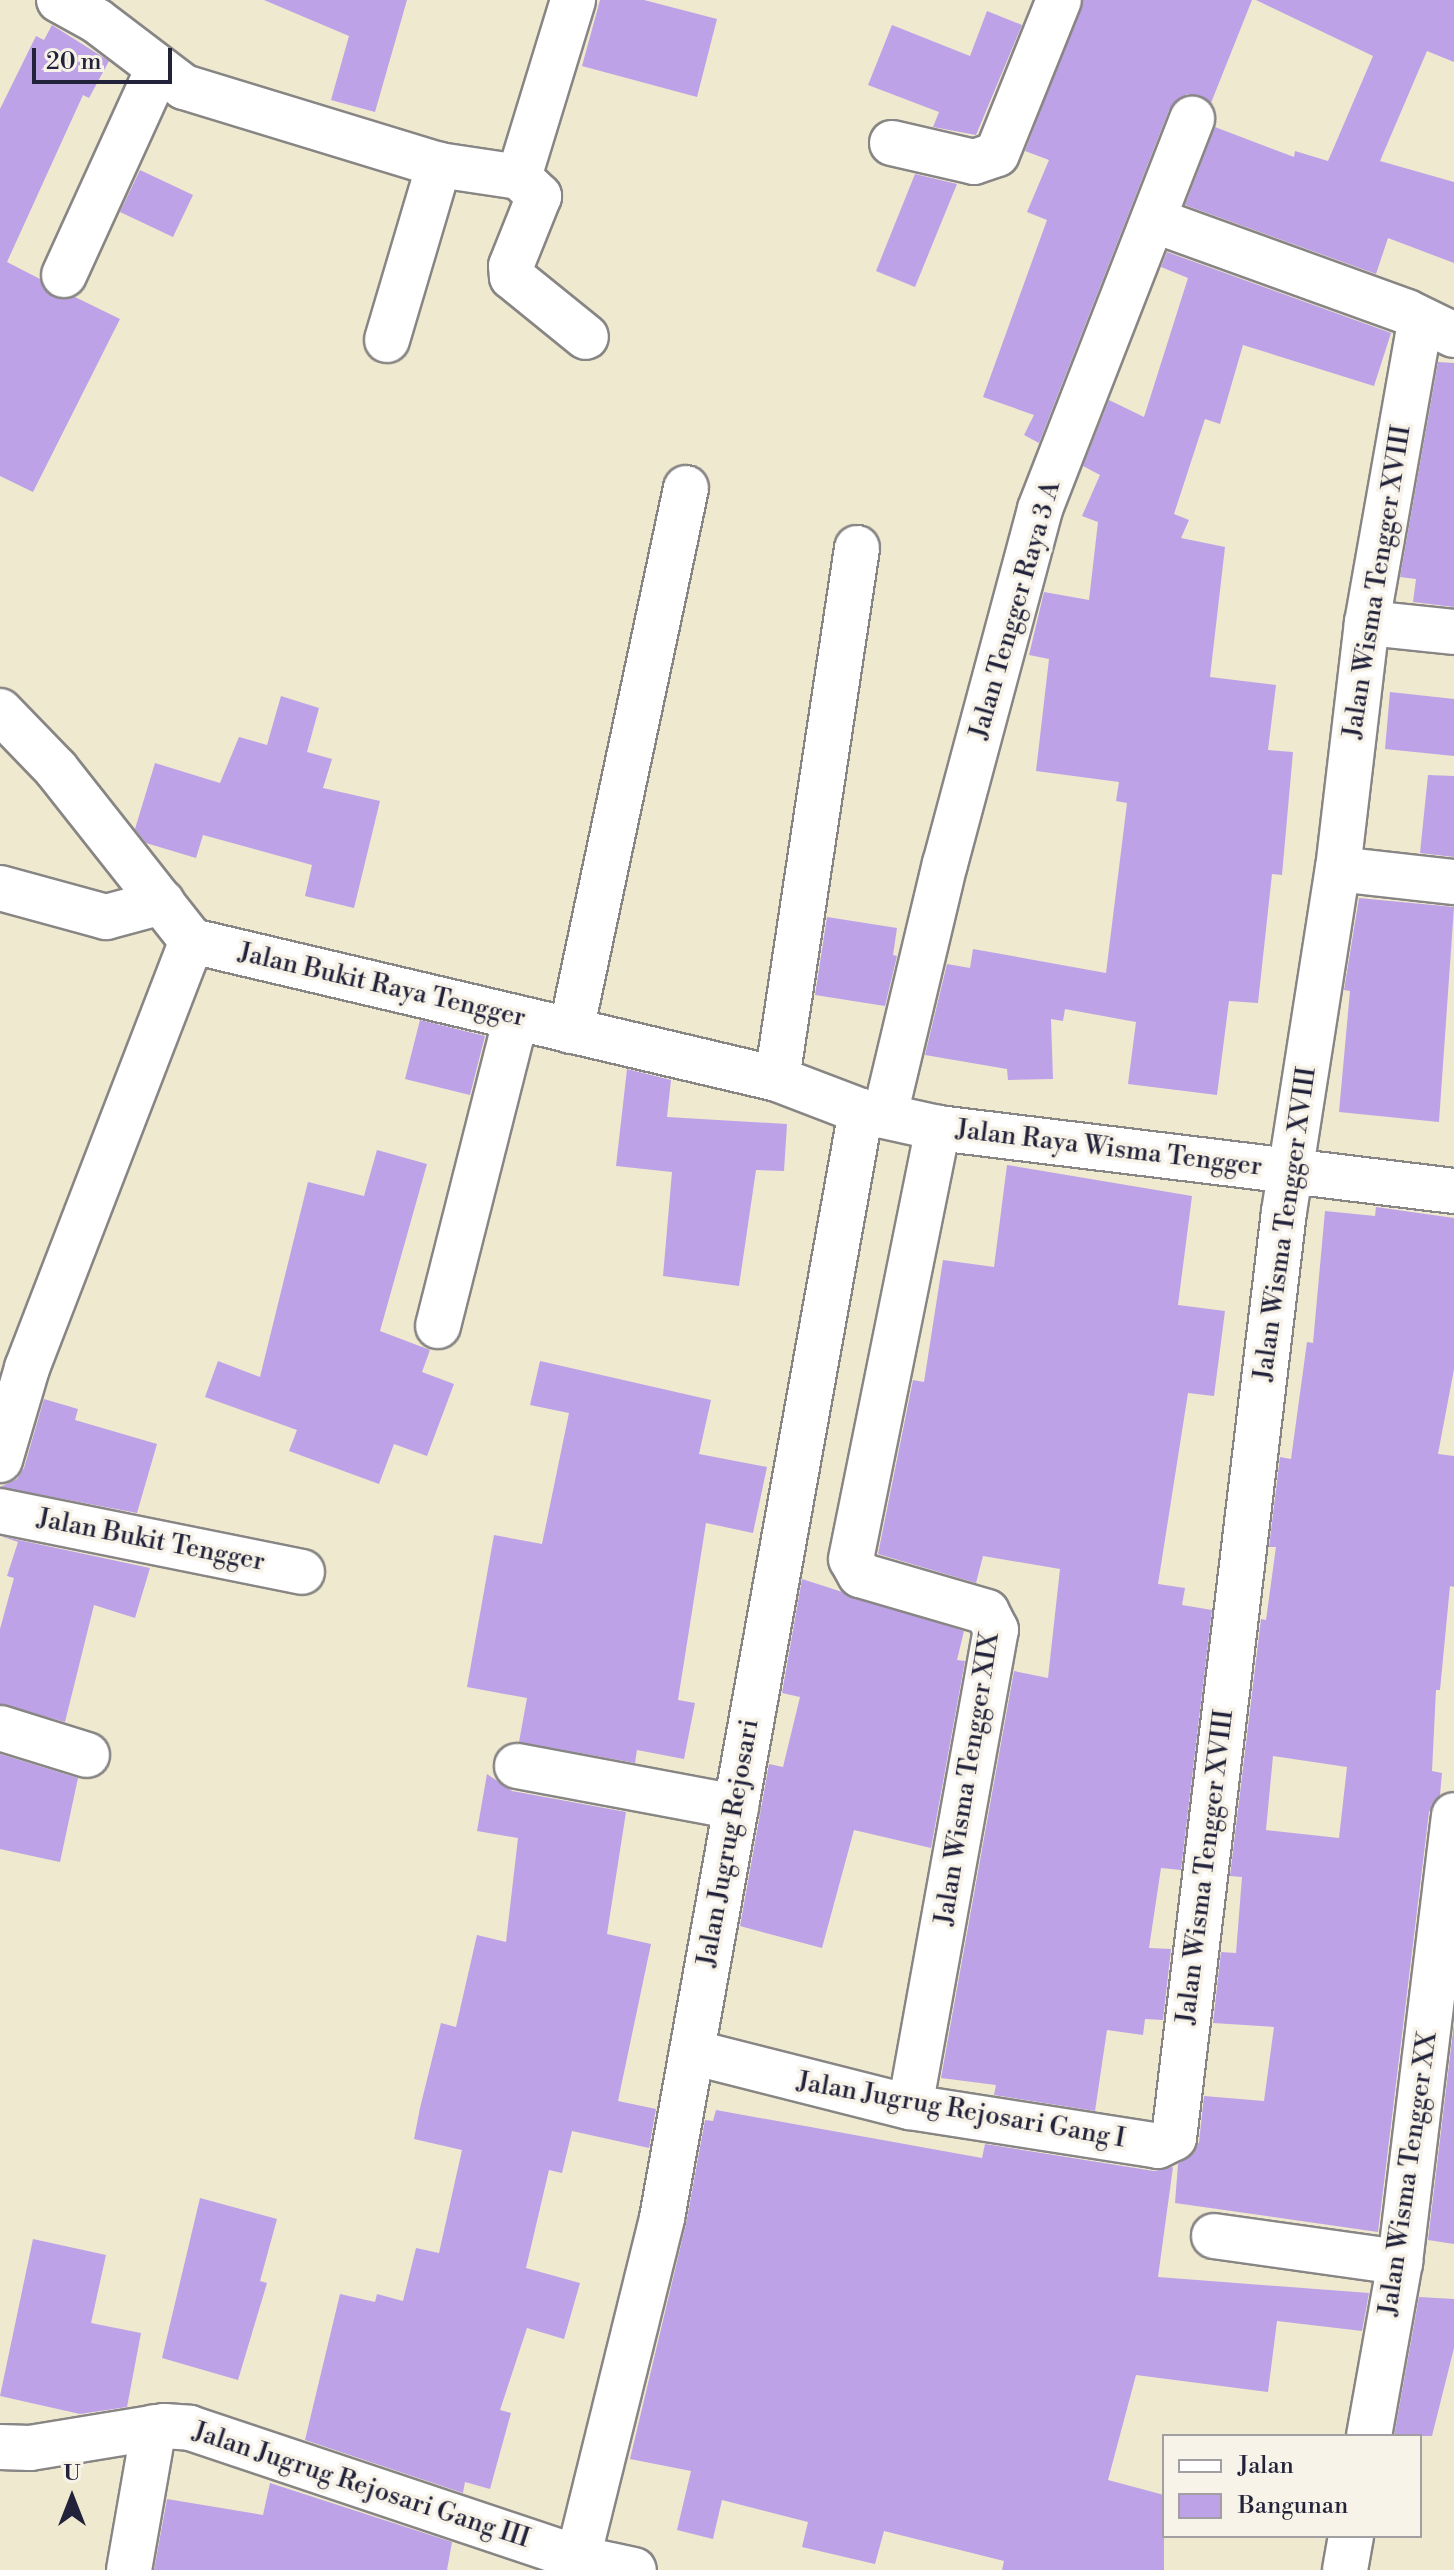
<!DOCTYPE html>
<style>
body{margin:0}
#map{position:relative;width:1454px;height:2570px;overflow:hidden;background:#efe9cf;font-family:"Libre Bodoni",serif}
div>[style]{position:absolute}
.building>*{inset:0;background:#bea2e7}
.roads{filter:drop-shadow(2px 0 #888685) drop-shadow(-2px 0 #888685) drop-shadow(0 2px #888685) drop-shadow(0 -2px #888685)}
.minor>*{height:44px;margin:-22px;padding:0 22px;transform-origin:22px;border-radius:22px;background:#fff}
span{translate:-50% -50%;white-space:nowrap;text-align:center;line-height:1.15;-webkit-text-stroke:7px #f7f3e8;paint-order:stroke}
.street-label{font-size:26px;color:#22223b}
.legend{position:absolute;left:1162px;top:2434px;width:260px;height:104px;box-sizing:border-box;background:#f7f3e8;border:2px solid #a29fa3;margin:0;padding:10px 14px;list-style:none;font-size:24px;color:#22223b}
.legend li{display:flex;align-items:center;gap:16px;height:40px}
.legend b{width:40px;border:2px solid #a29fa3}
.north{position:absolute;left:32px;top:2458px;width:80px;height:80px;-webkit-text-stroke:6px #f7f3e8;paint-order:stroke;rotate:0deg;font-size:22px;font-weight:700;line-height:32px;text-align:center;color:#22223b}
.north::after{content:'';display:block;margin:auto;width:28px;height:36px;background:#22223b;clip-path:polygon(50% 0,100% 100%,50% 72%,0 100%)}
.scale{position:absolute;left:32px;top:48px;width:140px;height:36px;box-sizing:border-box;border:4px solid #22223b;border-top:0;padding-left:10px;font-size:24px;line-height:28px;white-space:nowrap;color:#22223b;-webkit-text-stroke:6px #f7f3e8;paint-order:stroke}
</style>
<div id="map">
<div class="building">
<i style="clip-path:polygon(264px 0,407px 0,375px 112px,331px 100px,349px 36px)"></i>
<i style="clip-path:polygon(600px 0,644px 0,717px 19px,697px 97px,582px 66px)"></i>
<i style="clip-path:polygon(1083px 0,1252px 0,1211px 103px,1187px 94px,1169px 110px,1039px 443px,1024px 435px,1034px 415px,983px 397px,1047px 220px,1027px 212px,1049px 160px,1025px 151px)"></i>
<i style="clip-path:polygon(1256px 0,1454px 0,1454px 62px,1427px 51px,1380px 161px,1454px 182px,1454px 263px,1388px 238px,1376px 274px,1185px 205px,1215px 127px,1294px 157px,1295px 151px,1328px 161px,1373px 56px)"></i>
<i style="clip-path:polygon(987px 11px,1022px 25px,976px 135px,933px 127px,939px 112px,868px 85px,892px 25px,970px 56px)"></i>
<i style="clip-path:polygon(52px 25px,109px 61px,89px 98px,83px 95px,7px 262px,40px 279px,53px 297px,75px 297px,120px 319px,33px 492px,0 476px,0 109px,36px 36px,44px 40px)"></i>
<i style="clip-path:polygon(140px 170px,193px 195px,173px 237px,120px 212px)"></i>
<i style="clip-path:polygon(915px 174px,957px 184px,915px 287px,876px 271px)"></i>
<i style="clip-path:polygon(1167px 252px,1391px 333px,1374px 386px,1243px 345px,1220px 424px,1205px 419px,1174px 514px,1189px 520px,1181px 538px,1225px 547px,1210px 677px,1276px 685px,1268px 750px,1293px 752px,1282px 875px,1272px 874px,1258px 1003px,1229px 1001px,1217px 1095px,1128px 1084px,1136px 1022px,1065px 1009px,1063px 1021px,1051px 1019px,1053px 1079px,1008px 1080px,1007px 1069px,925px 1055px,947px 964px,970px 968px,973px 949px,1106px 973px,1127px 803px,1116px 801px,1119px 782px,1036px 771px,1049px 659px,1029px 655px,1044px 592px,1089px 600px,1098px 522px,1082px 516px,1100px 475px,1083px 466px,1109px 400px,1144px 417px,1188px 278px,1161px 267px)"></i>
<i style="clip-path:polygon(1438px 362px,1454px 363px,1454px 607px,1413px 602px,1416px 579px,1400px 577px)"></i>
<i style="clip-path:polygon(1390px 692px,1454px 699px,1454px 756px,1385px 749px)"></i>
<i style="clip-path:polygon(281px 696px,319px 708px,307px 752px,332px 759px,323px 788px,380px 801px,354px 908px,305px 896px,312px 865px,203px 835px,196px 858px,146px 843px,135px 829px,155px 763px,220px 783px,239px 737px,267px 745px)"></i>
<i style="clip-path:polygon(1428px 775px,1454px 776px,1454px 857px,1420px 853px)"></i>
<i style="clip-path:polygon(1359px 898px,1454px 907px,1439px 1122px,1339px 1112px,1350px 991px,1344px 990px)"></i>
<i style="clip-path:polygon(827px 917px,897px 928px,893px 955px,897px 956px,885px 1006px,815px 995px)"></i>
<i style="clip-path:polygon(420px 1020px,485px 1036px,470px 1095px,405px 1079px)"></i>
<i style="clip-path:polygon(627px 1069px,671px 1080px,667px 1117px,787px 1124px,784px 1171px,756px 1170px,739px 1286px,663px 1276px,672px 1172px,616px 1166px)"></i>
<i style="clip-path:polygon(377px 1150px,427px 1164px,380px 1331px,430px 1350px,422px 1372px,454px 1384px,427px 1456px,394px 1444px,379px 1484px,289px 1451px,297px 1430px,205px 1397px,218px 1361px,260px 1377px,308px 1182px,364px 1196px)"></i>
<i style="clip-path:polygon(1007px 1165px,1192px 1196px,1178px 1305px,1225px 1311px,1214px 1396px,1188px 1393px,1158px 1584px,1185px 1588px,1182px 1605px,1212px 1610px,1181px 1870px,1161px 1868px,1149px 1948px,1171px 1949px,1163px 2020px,1145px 2019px,1143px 2035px,1107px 2030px,1095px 2111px,994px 2095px,996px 2085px,941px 2078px,1014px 1671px,1048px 1678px,1060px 1569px,983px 1556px,976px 1583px,878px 1554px,913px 1380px,924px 1382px,943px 1260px,994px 1267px)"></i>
<i style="clip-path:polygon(evenodd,1376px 1207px,1454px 1218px,1454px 1369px,1438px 1454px,1454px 1456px,1454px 1587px,1450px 1586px,1440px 1690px,1436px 1690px,1432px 1771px,1442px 1773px,1440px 1795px,1429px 1812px,1378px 2232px,1175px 2203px,1178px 2164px,1194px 2153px,1199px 2142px,1204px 2096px,1264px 2101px,1274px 2027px,1213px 2023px,1221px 1952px,1236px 1953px,1242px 1877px,1230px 1876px,1261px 1619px,1266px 1620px,1276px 1547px,1269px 1547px,1280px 1457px,1291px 1459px,1307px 1342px,1313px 1343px,1325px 1211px,1375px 1216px,1376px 1207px,1273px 1756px,1347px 1767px,1339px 1838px,1266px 1830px,1273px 1756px)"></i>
<i style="clip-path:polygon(540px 1361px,711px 1400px,699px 1454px,767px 1467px,753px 1533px,706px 1523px,678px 1700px,695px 1703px,684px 1759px,637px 1750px,635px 1763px,519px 1742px,527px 1698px,467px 1687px,494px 1535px,542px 1544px,569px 1413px,530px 1405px)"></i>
<i style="clip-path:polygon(44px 1399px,78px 1409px,75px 1420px,157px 1444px,137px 1513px,0 1487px,17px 1479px,24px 1468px)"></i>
<i style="clip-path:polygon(0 1536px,150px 1568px,135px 1618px,94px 1605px,65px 1722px,0 1704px,0 1629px,14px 1578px,7px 1576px,18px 1542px)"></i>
<i style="clip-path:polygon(802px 1579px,964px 1631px,957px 1660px,965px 1661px,931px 1848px,854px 1830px,822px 1948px,740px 1926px,769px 1764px,783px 1767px,800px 1697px,782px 1693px)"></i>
<i style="clip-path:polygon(0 1754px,78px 1778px,60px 1862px,0 1849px)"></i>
<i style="clip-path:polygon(487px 1774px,512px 1791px,626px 1812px,607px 1934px,651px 1944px,618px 2101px,656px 2109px,649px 2148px,572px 2131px,562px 2173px,549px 2170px,526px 2268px,580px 2283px,564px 2339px,527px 2328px,500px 2410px,511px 2413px,490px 2489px,465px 2482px,463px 2493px,305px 2440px,340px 2294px,375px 2302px,377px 2294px,403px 2301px,416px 2248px,439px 2253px,462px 2150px,414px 2139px,420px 2108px,441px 2023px,456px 2027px,477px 1935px,506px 1942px,518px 1838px,477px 1831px)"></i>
<i style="clip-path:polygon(1454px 2023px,1454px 2244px,1428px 2240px)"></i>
<i style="clip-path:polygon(716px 2110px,982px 2158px,985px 2144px,1154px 2171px,1173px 2167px,1158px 2277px,1369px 2293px,1362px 2331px,1277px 2321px,1268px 2392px,1136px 2375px,1108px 2480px,1164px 2495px,1164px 2570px,1002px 2570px,1004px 2561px,884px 2531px,875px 2564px,802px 2547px,808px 2522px,722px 2500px,713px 2539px,677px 2530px,691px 2471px,630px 2459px,686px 2224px,705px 2120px,713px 2121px)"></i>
<i style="clip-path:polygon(200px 2198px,277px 2219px,260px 2281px,267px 2283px,238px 2380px,162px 2358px)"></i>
<i style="clip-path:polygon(33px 2239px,106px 2255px,91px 2323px,141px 2333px,127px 2407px,80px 2414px,0 2396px)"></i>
<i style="clip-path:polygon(1419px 2297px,1454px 2299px,1454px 2348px,1432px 2436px,1394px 2436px)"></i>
<i style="clip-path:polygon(270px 2483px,452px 2542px,447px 2570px,154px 2570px,167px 2499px,263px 2515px)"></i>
</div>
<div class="roads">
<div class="minor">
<i style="left:59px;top:0;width:43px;rotate:28.9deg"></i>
<i style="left:97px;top:21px;width:109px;rotate:37.2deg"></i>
<i style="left:184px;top:87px;width:267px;rotate:17deg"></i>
<i style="left:439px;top:165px;width:81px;rotate:8.5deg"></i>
<i style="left:519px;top:177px;width:28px;rotate:44deg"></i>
<i style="left:539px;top:196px;width:75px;rotate:111.8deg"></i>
<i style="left:511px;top:266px;width:11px;rotate:85deg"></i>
<i style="left:512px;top:277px;width:95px;rotate:39deg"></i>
<i style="left:892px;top:143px;width:84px;rotate:13deg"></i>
<i style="left:974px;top:162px;width:24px;rotate:-19deg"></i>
<i style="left:997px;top:154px;width:166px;rotate:-68.1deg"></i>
<i style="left:519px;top:177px;width:185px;rotate:-73deg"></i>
<i style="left:1156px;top:221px;width:267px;rotate:19.9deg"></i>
<i style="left:1407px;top:312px;width:52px;rotate:26.1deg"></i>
<i style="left:64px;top:275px;width:226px;rotate:-65.5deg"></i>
<i style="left:387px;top:340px;width:183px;rotate:-73.5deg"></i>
<i style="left:1367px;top:623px;width:87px;rotate:5.9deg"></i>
<i style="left:0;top:711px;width:81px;rotate:46deg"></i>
<i style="left:56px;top:769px;width:219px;rotate:51.7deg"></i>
<i style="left:192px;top:941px;width:601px;rotate:13.27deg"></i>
<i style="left:777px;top:1079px;width:90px;rotate:20.9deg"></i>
<i style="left:861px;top:1111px;width:79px;rotate:12.4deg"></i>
<i style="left:938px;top:1128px;width:520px;rotate:6.96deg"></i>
<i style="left:1338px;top:869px;width:117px;rotate:6.4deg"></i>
<i style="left:0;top:888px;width:110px;rotate:15.3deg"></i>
<i style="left:106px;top:917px;width:58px;rotate:-15deg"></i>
<i style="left:571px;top:1031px;width:555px;rotate:-78.04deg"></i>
<i style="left:777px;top:1079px;width:537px;rotate:-81.43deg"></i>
<i style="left:885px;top:1115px;width:258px;rotate:-76.6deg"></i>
<i style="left:945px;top:864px;width:367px;rotate:-75deg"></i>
<i style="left:1040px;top:509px;width:419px;rotate:-68.7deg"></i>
<i style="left:438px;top:1326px;width:318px;rotate:-75.8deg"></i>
<i style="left:0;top:1460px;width:96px;rotate:-73.6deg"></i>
<i style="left:27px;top:1368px;width:458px;rotate:-68.9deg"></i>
<i style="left:0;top:1511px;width:308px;rotate:11.4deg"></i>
<i style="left:0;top:1728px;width:91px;rotate:17.2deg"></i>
<i style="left:517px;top:1766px;width:223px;rotate:10.6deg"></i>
<i style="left:692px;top:2052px;width:225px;rotate:14.2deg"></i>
<i style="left:910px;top:2107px;width:251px;rotate:8.9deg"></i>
<i style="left:1158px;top:2146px;width:18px;rotate:-27deg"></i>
<i style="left:1174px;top:2138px;width:933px;rotate:-83.23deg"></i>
<i style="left:1284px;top:1212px;width:347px;rotate:-81.1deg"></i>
<i style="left:1338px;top:869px;width:248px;rotate:-83.3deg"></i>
<i style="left:1367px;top:623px;width:305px;rotate:-80deg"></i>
<i style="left:910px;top:2107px;width:485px;rotate:-79.8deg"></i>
<i style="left:996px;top:1630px;width:20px;rotate:-117deg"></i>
<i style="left:987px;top:1612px;width:132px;rotate:-163.8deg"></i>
<i style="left:860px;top:1575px;width:18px;rotate:-119deg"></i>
<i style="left:851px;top:1559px;width:440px;rotate:-78.6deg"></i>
<i style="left:1214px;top:2236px;width:188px;rotate:8deg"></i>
<i style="left:1369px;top:2436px;width:177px;rotate:-79.9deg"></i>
<i style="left:1400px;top:2262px;width:450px;rotate:-83.1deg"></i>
<i style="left:0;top:2447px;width:30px;rotate:2deg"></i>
<i style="left:30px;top:2448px;width:136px;rotate:-9.3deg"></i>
<i style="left:164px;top:2426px;width:26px;rotate:4deg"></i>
<i style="left:190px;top:2428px;width:409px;rotate:18.5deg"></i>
<i style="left:578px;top:2558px;width:57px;rotate:12.1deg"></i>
<i style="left:129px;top:2570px;width:145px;rotate:-80.1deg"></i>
<i style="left:575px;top:2570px;width:363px;rotate:-76.1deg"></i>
<i style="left:662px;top:2218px;width:1125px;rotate:-79.81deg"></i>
<i style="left:1345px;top:2570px;width:35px;rotate:-80deg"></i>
</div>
</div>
<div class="street-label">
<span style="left:1378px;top:582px;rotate:-81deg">Jalan Wisma Tengger XVIII</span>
<span style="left:1016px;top:610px;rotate:-74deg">Jalan Tengger Raya 3 A</span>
<span style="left:382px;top:986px;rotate:13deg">Jalan Bukit Raya Tengger</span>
<span style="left:1109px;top:1149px;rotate:7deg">Jalan Raya Wisma Tengger</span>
<span style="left:1286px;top:1224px;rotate:-82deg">Jalan Wisma Tengger XVIII</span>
<span style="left:151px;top:1541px;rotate:11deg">Jalan Bukit Tengger</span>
<span style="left:968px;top:1779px;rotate:-81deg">Jalan Wisma Tengger XIX</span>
<span style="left:729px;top:1843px;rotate:-80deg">Jalan Jugrug Rejosari</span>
<span style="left:1206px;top:1867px;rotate:-83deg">Jalan Wisma Tengger XVIII</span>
<span style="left:961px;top:2111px;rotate:10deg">Jalan Jugrug Rejosari Gang I</span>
<span style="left:1409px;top:2174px;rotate:-82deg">Jalan Wisma Tengger XX</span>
<span style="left:361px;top:2486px;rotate:18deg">Jalan Jugrug Rejosari Gang III</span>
</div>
<ul class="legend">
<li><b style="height:10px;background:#fff"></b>Jalan</li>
<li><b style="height:22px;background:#bea2e7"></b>Bangunan</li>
</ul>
<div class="north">U</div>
<div class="scale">20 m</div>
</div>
